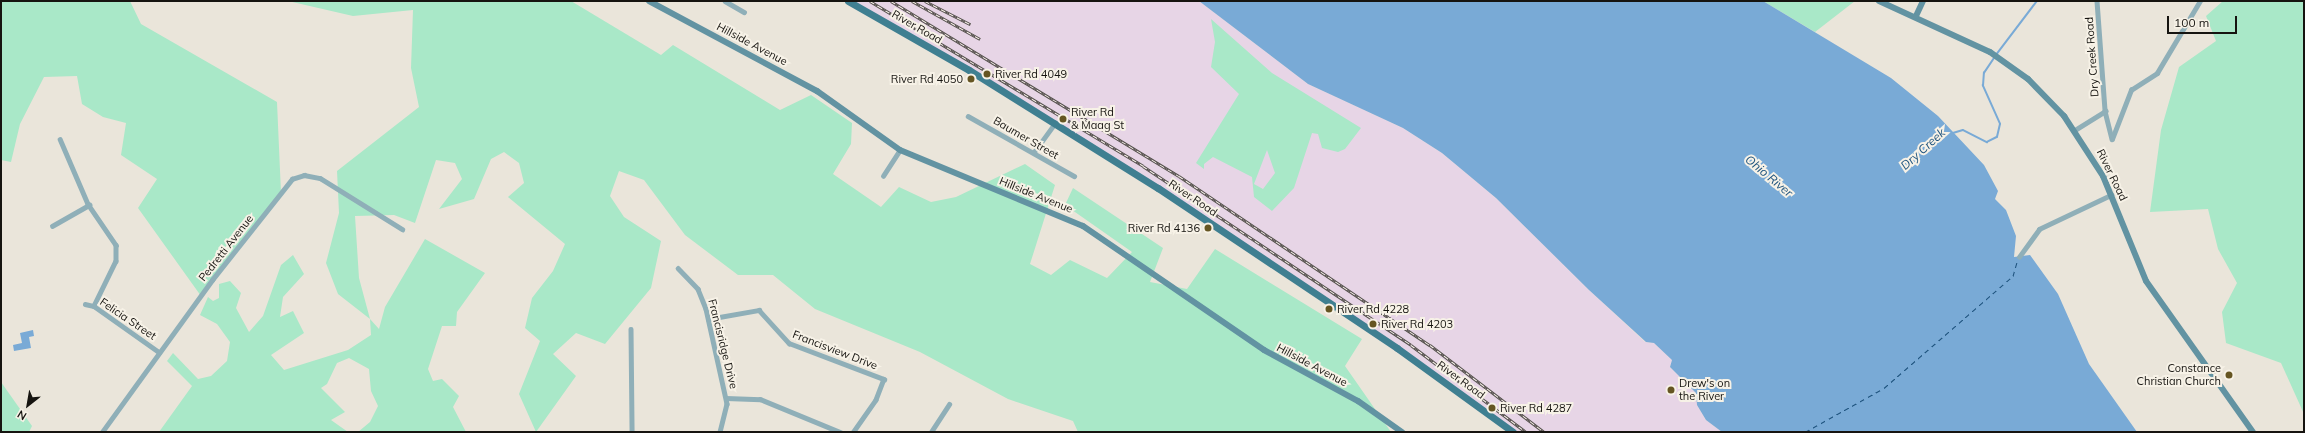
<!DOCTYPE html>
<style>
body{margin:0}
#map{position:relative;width:2305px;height:433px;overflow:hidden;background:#eae5da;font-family:Mulish,sans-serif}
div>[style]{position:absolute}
.industrial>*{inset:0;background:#e7d5e6}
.green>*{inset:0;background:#a9e8c8}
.water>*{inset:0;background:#79aad6}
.stream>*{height:1.5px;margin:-0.75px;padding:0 0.75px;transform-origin:0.75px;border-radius:0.75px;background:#79aad6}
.ferry>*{height:1px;margin-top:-0.5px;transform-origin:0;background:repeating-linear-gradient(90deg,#1d527d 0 5px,transparent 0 9px)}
.street>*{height:4.5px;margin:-2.25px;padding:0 2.25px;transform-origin:2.25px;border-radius:2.25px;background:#8fafb8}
.secondary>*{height:6px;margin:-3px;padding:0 3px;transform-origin:3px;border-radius:3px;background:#6293a2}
.primary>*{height:7px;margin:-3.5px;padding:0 3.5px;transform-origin:3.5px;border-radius:3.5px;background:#3f7f91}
.rail>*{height:3px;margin-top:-1.5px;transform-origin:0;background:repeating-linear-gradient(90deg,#f7f2e7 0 4.5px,#514e48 0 9px);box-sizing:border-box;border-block:1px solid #514e48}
.dots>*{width:11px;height:11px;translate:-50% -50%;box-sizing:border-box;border:2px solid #f7f2e7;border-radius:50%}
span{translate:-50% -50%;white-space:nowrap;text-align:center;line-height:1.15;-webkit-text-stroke:4px #f7f2e7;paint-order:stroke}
.street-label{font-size:11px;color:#161410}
.poi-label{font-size:11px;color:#161410}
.left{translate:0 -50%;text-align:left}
.right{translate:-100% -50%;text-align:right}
.water-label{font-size:12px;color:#1d527d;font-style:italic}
.frame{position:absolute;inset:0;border:2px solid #161410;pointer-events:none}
.north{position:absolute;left:8px;top:385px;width:40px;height:40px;-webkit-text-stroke:3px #f7f2e7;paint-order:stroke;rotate:211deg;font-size:11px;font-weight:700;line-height:16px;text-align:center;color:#161410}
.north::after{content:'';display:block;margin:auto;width:14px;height:18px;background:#161410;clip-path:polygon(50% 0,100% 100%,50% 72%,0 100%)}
.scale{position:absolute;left:2167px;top:16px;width:70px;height:18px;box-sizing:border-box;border:2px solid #161410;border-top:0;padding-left:5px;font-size:12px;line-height:14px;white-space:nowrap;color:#161410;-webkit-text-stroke:3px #f7f2e7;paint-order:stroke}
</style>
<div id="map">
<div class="industrial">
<i style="clip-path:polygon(848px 1px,1199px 1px,1308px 84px,1403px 128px,1442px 153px,1496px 198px,1589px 290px,1645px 342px,1654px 343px,1672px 360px,1670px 367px,1696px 393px,1697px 405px,1706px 420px,1722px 432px,1513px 432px,1158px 188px)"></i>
</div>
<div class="green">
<i style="clip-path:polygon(1px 1px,130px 1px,141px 24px,277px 102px,281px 193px,201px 296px,138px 208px,157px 179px,121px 155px,126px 123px,103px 117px,82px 104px,77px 76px,44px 77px,20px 124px,11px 162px,1px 160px)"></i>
<i style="clip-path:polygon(288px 1px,571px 1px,661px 55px,673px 45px,780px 110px,811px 95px,852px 123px,851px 144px,833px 174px,881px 207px,899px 187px,931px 202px,956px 197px,1025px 164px,1055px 185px,1030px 264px,1051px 275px,1070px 260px,1107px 278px,1132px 252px,1065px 205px,1073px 188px,1163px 248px,1150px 282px,1187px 289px,1215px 249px,1362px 339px,1345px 366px,1391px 432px,1078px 432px,1073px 421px,1008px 399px,920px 352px,815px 309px,773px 275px,738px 275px,685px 235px,644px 180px,619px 171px,610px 196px,624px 217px,661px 241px,651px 288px,605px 344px,576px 333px,553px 354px,576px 376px,536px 432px,519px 394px,540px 341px,525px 328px,532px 298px,553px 271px,565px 244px,508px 197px,524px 183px,519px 163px,504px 152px,491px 159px,474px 199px,439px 209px,462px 179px,455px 163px,436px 160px,415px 223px,394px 215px,355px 216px,359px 278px,370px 319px,379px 329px,385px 307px,425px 239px,485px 273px,457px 312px,456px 326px,442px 326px,428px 369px,433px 381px,442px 379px,459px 396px,453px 407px,466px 432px,358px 432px,370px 422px,378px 406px,371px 391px,369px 369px,349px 358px,337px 363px,327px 384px,321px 388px,345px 412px,331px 420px,348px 432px,159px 432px,192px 386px,167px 361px,173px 353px,198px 379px,211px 376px,227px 361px,230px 342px,217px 324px,200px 315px,208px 297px,213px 301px,219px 298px,219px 284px,230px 281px,241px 293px,236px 308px,249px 332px,263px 316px,281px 265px,293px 255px,304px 274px,283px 297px,280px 317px,293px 311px,304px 333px,271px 355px,284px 370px,348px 350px,371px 335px,370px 319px,338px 294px,326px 263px,339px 213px,337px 171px,419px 107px,411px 68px,413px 10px,353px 16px)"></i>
<i style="clip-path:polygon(1763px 1px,1855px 1px,1815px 32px)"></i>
<i style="clip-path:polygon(2223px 1px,2304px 1px,2304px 414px,2281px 363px,2226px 343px,2222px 312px,2237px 283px,2218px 249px,2208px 209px,2150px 212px,2161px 130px,2179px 67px,2216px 41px,2206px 16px)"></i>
<i style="clip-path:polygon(evenodd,1211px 19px,1272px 73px,1361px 128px,1345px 149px,1338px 152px,1322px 148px,1318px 134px,1312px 133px,1294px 188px,1272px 211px,1254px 197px,1252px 177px,1213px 157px,1204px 164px,1204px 169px,1196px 163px,1239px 94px,1211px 67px,1215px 42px,1211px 19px,1267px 150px,1275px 173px,1263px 189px,1254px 184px,1267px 150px)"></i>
<i style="clip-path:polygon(1px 382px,32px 426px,29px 432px,1px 432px)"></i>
</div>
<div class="water">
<i style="clip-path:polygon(1199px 1px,1763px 1px,1891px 78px,1938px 116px,1984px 165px,1998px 191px,1995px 199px,2006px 210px,2016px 236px,2014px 257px,2030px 255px,2058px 294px,2089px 364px,2137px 432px,1722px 432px,1706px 420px,1697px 405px,1696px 393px,1670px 367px,1672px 360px,1654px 343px,1646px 342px,1589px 290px,1496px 198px,1442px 153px,1403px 128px,1308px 84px)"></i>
<i style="clip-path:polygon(33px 330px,34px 336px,29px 337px,31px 348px,14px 351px,13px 345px,22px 343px,20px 333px)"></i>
</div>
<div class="stream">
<i style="left:1996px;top:55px;width:68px;rotate:-52.8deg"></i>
<i style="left:1953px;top:133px;width:10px;rotate:-17deg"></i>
<i style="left:1963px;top:130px;width:27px;rotate:27deg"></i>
<i style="left:1987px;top:142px;width:11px;rotate:-27deg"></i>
<i style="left:1997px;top:137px;width:13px;rotate:-77deg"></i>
<i style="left:2000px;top:124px;width:42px;rotate:-114.1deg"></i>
<i style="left:1983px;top:86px;width:13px;rotate:-86deg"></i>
<i style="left:1984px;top:73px;width:18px;rotate:-56deg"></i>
</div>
<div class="ferry">
<i style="left:1805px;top:432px;width:90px;rotate:-29.1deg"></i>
<i style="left:1884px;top:388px;width:171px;rotate:-41deg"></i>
<i style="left:2013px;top:276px;width:18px;rotate:-74deg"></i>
</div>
<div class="street">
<i style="left:725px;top:1px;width:22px;rotate:30deg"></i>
<i style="left:2097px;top:1px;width:110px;rotate:85.8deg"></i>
<i style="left:2105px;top:111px;width:29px;rotate:76deg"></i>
<i style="left:2112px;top:139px;width:53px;rotate:-68.8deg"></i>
<i style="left:2131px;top:90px;width:31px;rotate:-33deg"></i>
<i style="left:2157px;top:73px;width:84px;rotate:-59.2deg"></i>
<i style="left:968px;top:116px;width:122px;rotate:29.5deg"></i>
<i style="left:2075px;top:130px;width:36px;rotate:-32deg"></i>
<i style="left:60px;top:139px;width:71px;rotate:66.7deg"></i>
<i style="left:88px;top:204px;width:50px;rotate:55.7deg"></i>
<i style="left:116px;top:245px;width:16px;rotate:90deg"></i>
<i style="left:116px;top:261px;width:50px;rotate:116.1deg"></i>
<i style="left:1034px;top:152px;width:36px;rotate:-54deg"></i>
<i style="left:883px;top:176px;width:31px;rotate:-57deg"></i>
<i style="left:52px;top:226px;width:43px;rotate:-29.6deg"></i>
<i style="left:2019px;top:257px;width:34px;rotate:-54deg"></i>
<i style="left:2039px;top:229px;width:80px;rotate:-25.3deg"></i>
<i style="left:678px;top:268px;width:29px;rotate:46deg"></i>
<i style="left:698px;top:289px;width:22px;rotate:68deg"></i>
<i style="left:706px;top:309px;width:97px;rotate:77.5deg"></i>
<i style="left:727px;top:404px;width:29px;rotate:104deg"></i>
<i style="left:85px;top:304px;width:9px;rotate:13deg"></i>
<i style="left:94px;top:306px;width:80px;rotate:35.3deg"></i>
<i style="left:708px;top:319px;width:52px;rotate:-10deg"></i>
<i style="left:759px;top:310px;width:45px;rotate:47.7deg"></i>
<i style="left:789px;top:343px;width:102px;rotate:20.8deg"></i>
<i style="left:884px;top:379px;width:22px;rotate:111deg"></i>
<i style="left:876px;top:400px;width:39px;rotate:125deg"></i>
<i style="left:631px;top:329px;width:103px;rotate:89.4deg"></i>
<i style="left:726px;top:398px;width:34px;rotate:2deg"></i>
<i style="left:760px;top:399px;width:87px;rotate:22.4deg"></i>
<i style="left:102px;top:432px;width:188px;rotate:-54.1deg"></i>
<i style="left:212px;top:280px;width:129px;rotate:-51.6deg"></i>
<i style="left:292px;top:179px;width:13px;rotate:-18deg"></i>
<i style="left:304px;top:175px;width:16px;rotate:11deg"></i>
<i style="left:320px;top:178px;width:97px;rotate:31.9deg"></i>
<i style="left:931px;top:432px;width:33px;rotate:-57deg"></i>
</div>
<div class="secondary">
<i style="left:649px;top:1px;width:191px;rotate:28.2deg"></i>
<i style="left:817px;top:91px;width:102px;rotate:35.4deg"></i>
<i style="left:900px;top:150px;width:198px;rotate:22.6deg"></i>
<i style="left:1083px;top:226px;width:219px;rotate:34.4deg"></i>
<i style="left:1264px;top:350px;width:107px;rotate:28.5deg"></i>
<i style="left:1358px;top:401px;width:54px;rotate:35.2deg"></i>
<i style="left:1879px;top:1px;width:122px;rotate:24.7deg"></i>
<i style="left:1990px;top:52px;width:47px;rotate:35.4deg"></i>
<i style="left:2028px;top:79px;width:52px;rotate:45.8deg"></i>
<i style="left:2064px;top:116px;width:72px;rotate:57deg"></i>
<i style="left:2103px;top:176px;width:113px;rotate:67.7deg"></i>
<i style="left:2146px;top:281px;width:185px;rotate:54.7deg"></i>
<i style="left:1916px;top:16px;width:17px;rotate:-65deg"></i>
</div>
<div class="primary">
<i style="left:848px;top:1px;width:139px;rotate:29.7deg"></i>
<i style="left:969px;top:70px;width:223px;rotate:32deg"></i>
<i style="left:1158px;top:188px;width:288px;rotate:33.8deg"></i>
<i style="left:1397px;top:348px;width:143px;rotate:35.9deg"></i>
</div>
<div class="rail">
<i style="left:870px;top:1px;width:319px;rotate:31.1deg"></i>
<i style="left:1143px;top:166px;width:322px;rotate:33.7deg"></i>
<i style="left:1411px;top:345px;width:144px;rotate:37.1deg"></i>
<i style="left:891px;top:1px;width:337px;rotate:31.3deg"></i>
<i style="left:1179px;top:176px;width:303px;rotate:34deg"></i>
<i style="left:1430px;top:345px;width:143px;rotate:37.3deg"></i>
<i style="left:912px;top:1px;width:78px;rotate:29.2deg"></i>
<i style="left:925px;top:1px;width:51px;rotate:27.1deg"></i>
</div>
<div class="dots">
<i style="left:987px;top:74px;background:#655522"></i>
<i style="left:971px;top:79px;background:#655522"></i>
<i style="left:1063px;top:119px;background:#655522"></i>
<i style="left:1208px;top:228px;background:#655522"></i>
<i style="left:1329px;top:309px;background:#655522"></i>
<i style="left:1373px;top:324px;background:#655522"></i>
<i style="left:2229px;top:375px;background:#655522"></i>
<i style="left:1671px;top:390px;background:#655522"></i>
<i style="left:1492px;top:408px;background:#655522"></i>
</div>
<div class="street-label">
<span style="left:917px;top:27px;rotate:30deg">River Road</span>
<span style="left:752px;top:44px;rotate:28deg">Hillside Avenue</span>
<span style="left:2092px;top:57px;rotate:-94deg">Dry Creek Road</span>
<span style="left:1026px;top:138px;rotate:30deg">Baumer Street</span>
<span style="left:2112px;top:175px;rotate:64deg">River Road</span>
<span style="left:1036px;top:195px;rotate:22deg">Hillside Avenue</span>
<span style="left:1193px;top:198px;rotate:34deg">River Road</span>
<span style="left:226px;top:248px;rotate:-52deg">Pedretti Avenue</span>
<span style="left:128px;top:319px;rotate:34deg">Felicia Street</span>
<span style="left:723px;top:344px;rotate:76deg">Francisridge Drive</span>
<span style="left:835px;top:350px;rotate:21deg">Francisview Drive</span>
<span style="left:1312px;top:365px;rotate:28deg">Hillside Avenue</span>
<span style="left:1461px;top:380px;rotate:36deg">River Road</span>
</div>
<div class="poi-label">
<span class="left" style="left:995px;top:74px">River Rd 4049</span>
<span class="right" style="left:963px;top:79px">River Rd 4050</span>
<span class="left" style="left:1071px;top:119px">River Rd<br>&amp; Maag St</span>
<span class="right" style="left:1200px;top:228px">River Rd 4136</span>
<span class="left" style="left:1337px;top:309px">River Rd 4228</span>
<span class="left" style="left:1381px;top:324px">River Rd 4203</span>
<span class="right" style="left:2221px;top:375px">Constance<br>Christian Church</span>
<span class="left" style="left:1679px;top:390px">Drew's on<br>the River</span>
<span class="left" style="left:1500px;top:408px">River Rd 4287</span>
</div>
<div class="water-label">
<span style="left:1923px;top:149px;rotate:-42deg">Dry Creek</span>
<span style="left:1769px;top:176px;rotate:40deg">Ohio River</span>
</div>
<div class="frame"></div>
<div class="north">N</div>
<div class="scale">100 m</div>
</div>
